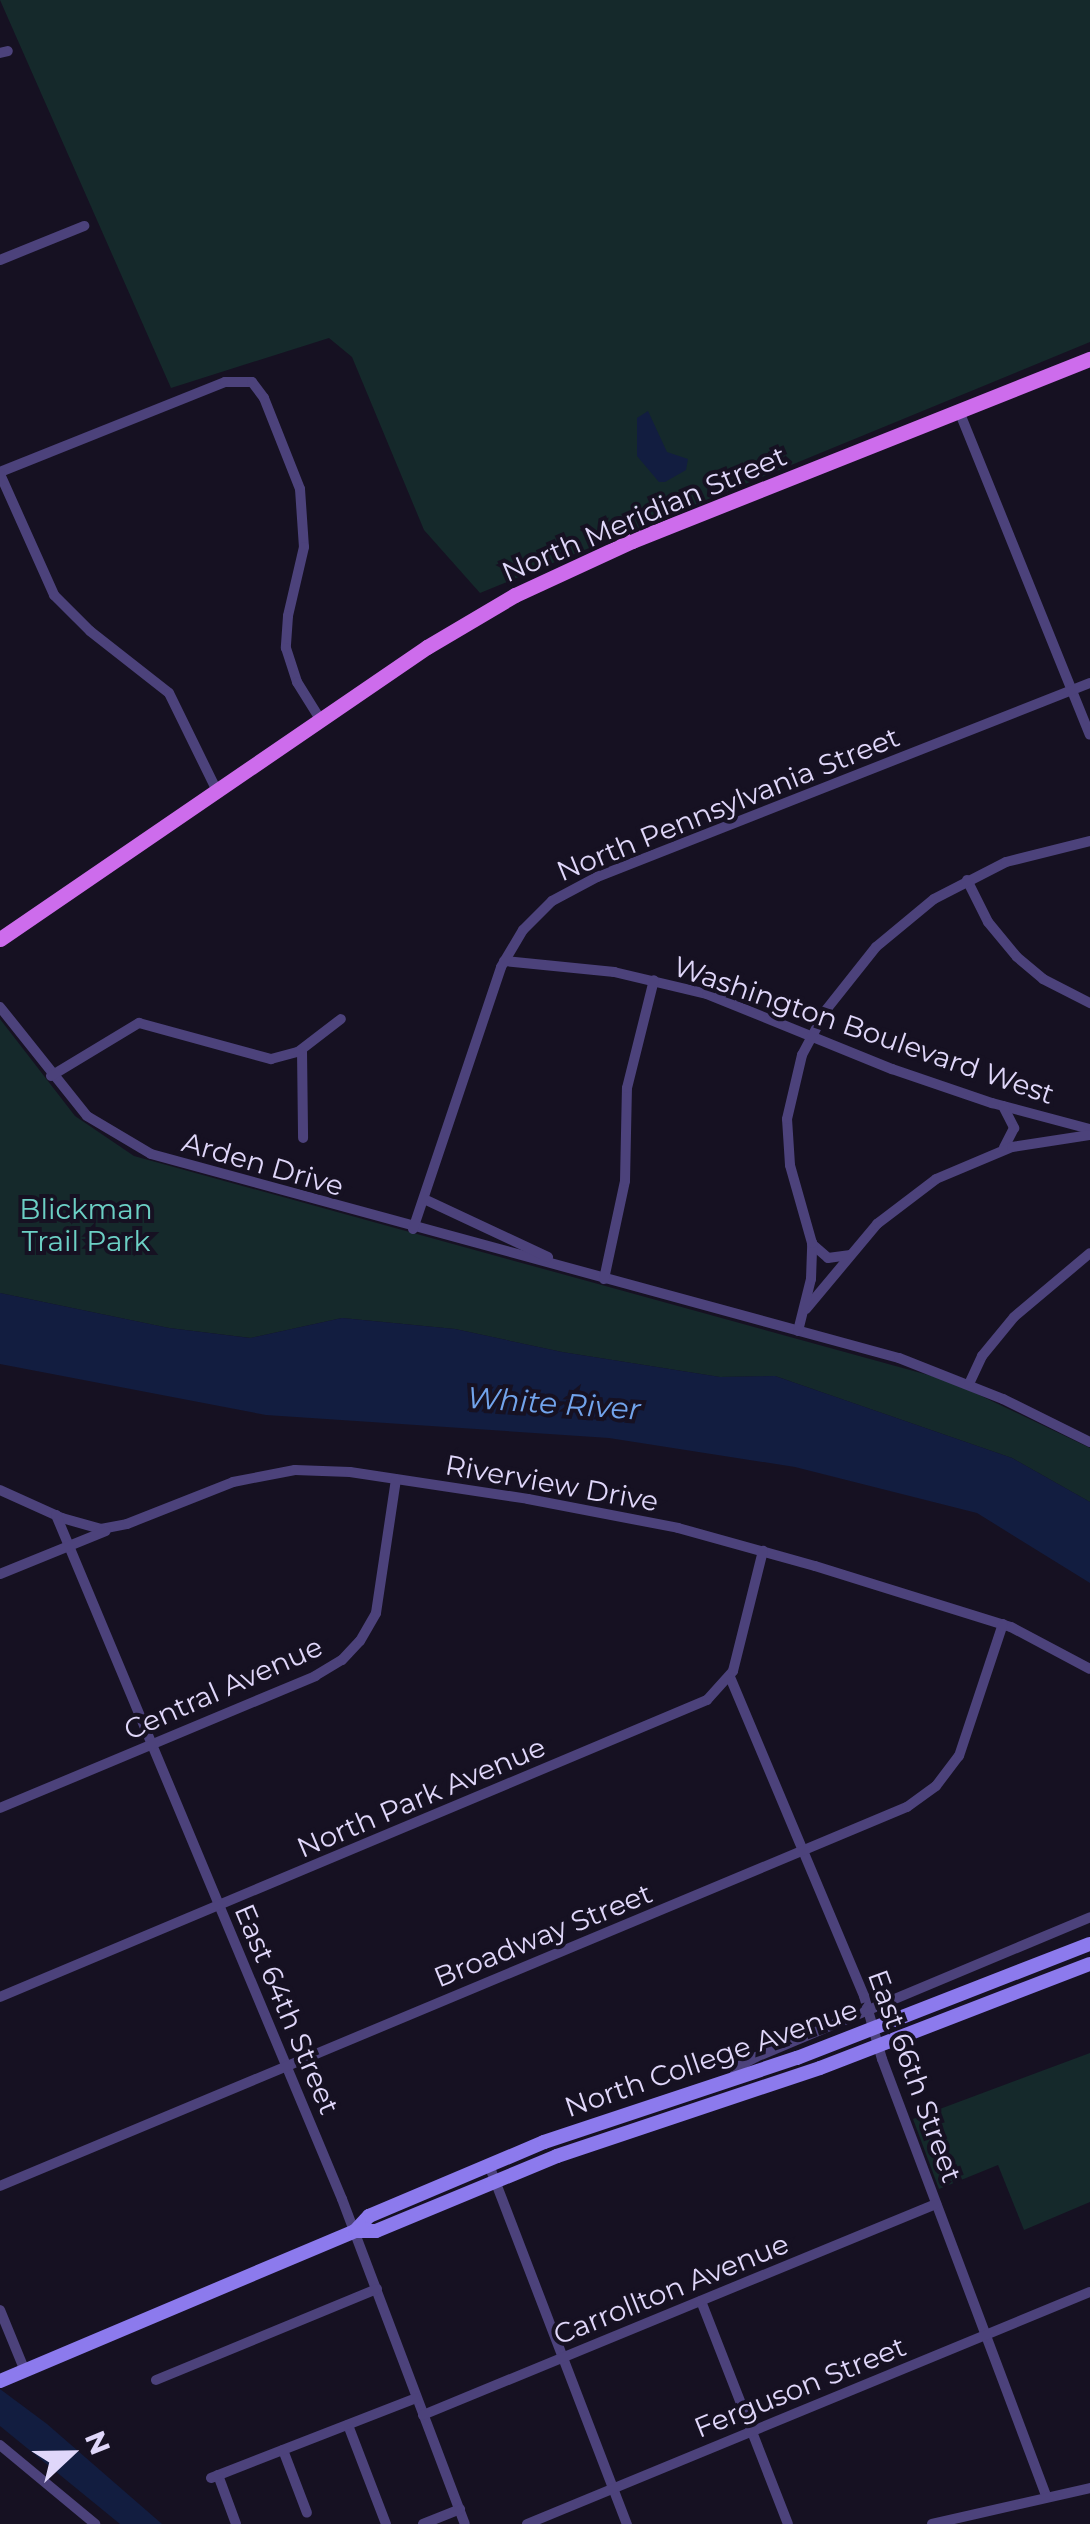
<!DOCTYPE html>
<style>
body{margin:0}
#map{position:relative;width:1090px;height:2524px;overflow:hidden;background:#161122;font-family:Montserrat,sans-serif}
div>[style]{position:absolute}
.green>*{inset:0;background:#15292b}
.water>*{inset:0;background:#121d40}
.street>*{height:10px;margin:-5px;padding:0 5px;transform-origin:5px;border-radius:5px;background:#4c427b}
.secondary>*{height:14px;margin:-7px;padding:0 7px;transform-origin:7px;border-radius:7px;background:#8c7aed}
.primary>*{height:15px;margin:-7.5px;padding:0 7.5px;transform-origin:7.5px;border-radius:7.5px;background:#cd6cec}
span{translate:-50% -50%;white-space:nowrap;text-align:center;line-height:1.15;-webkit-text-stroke:8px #161122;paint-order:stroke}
.street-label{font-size:28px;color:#e0d7fa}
.park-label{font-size:28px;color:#6cd0c5}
.water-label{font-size:30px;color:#72a4ec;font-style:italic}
.north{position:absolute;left:20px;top:2404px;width:100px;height:100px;-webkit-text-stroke:8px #161122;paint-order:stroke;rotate:68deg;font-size:28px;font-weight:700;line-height:40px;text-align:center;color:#e0d7fa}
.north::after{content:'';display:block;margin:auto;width:35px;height:45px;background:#e0d7fa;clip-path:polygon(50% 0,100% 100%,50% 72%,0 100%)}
</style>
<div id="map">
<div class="green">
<i style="clip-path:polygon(0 0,1090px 0,1090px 342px,480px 593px,424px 530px,352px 357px,329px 338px,171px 388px)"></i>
<i style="clip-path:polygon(0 1019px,75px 1116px,134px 1156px,950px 1381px,1090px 1448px,1090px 1502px,1012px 1458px,775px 1376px,720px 1377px,562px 1352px,455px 1329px,342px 1318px,251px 1338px,169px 1328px,0 1293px)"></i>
<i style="clip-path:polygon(1090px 2053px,1090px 2202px,1024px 2230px,998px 2165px,939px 2189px,913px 2119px)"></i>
</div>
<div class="water">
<i style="clip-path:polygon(648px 411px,667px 452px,688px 459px,686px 470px,665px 482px,659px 482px,637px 456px,637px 418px)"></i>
<i style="clip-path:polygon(0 1293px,169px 1328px,250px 1338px,342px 1318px,455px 1329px,562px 1352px,720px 1377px,775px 1376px,1012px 1458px,1090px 1502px,1090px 1583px,977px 1513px,795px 1467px,609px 1438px,266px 1415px,0 1364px)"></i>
<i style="clip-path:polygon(0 2389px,47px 2424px,162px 2524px,120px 2524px,0 2426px)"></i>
</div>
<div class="street">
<i style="left:0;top:53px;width:8px;rotate:-14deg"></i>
<i style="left:0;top:260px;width:91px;rotate:-22deg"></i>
<i style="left:959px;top:411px;width:349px;rotate:68deg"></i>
<i style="left:0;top:472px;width:242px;rotate:-21.8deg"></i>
<i style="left:225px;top:382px;width:27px"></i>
<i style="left:252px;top:382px;width:20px;rotate:53deg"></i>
<i style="left:264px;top:398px;width:98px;rotate:68.4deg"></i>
<i style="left:300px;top:489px;width:58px;rotate:86.1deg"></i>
<i style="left:304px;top:547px;width:71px;rotate:103.1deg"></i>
<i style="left:288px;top:616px;width:32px;rotate:94deg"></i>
<i style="left:286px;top:648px;width:36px;rotate:72deg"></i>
<i style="left:297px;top:682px;width:44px;rotate:58.1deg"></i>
<i style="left:0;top:474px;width:133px;rotate:65.9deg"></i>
<i style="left:54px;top:595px;width:51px;rotate:45deg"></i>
<i style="left:90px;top:631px;width:100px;rotate:38.1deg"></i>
<i style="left:169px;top:693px;width:109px;rotate:63.9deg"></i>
<i style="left:967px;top:880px;width:47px;rotate:63.4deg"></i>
<i style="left:988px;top:922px;width:45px;rotate:50.4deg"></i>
<i style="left:1017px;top:957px;width:34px;rotate:40deg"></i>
<i style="left:1043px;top:979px;width:53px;rotate:27.1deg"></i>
<i style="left:504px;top:961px;width:111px;rotate:5.7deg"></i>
<i style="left:614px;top:972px;width:96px;rotate:13.3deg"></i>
<i style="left:707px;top:994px;width:200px;rotate:22.1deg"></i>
<i style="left:892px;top:1069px;width:106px;rotate:18.8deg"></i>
<i style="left:992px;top:1103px;width:101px;rotate:14.9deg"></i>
<i style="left:0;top:1007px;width:139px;rotate:51.4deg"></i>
<i style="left:87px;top:1116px;width:74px;rotate:30.7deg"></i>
<i style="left:151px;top:1154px;width:775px;rotate:15.26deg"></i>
<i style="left:899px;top:1358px;width:112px;rotate:21.5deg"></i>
<i style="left:1003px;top:1399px;width:97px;rotate:26.3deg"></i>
<i style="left:302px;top:1050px;width:88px;rotate:89.3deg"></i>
<i style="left:51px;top:1076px;width:103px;rotate:-31.1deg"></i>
<i style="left:139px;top:1023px;width:137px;rotate:15.3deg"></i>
<i style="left:271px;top:1059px;width:28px;rotate:-15deg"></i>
<i style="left:298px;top:1052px;width:54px;rotate:-37.5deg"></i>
<i style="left:1003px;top:1106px;width:25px;rotate:63deg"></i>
<i style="left:1014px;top:1128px;width:22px;rotate:117deg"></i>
<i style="left:424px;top:1199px;width:137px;rotate:25.1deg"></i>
<i style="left:413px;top:1229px;width:276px;rotate:-71.4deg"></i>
<i style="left:501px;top:967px;width:43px;rotate:-59.3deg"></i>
<i style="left:523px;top:930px;width:41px;rotate:-45deg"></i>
<i style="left:552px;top:901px;width:51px;rotate:-28.1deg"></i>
<i style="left:597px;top:877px;width:530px;rotate:-21.48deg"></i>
<i style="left:812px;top:1244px;width:21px;rotate:41deg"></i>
<i style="left:828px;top:1258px;width:21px;rotate:-8deg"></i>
<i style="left:604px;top:1279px;width:100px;rotate:-77.9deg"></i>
<i style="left:625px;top:1181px;width:93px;rotate:-88.8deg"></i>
<i style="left:627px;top:1088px;width:111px;rotate:-76deg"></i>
<i style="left:806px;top:1309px;width:111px;rotate:-50.1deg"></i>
<i style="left:877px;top:1224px;width:74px;rotate:-37.3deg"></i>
<i style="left:936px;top:1179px;width:82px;rotate:-22.8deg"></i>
<i style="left:1012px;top:1147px;width:79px;rotate:-8.7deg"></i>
<i style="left:798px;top:1331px;width:54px;rotate:-76deg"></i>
<i style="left:811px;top:1279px;width:36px;rotate:-88deg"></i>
<i style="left:812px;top:1243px;width:81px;rotate:-105.8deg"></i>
<i style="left:790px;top:1165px;width:46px;rotate:-93.7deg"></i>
<i style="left:787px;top:1119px;width:66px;rotate:-76.8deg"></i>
<i style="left:802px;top:1055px;width:51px;rotate:-61.9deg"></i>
<i style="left:826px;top:1010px;width:80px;rotate:-51.6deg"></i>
<i style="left:876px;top:947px;width:75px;rotate:-39.6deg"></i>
<i style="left:934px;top:899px;width:81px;rotate:-27.2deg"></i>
<i style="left:1006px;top:862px;width:87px;rotate:-14deg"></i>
<i style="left:969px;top:1384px;width:31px;rotate:-65deg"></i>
<i style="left:982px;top:1356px;width:50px;rotate:-50.6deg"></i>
<i style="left:1014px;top:1317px;width:99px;rotate:-40.1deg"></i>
<i style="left:0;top:1490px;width:68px;rotate:24.3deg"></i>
<i style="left:62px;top:1518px;width:41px;rotate:15.8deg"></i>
<i style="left:101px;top:1529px;width:26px;rotate:-11deg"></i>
<i style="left:127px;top:1524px;width:114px;rotate:-21.6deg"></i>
<i style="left:233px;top:1482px;width:63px;rotate:-11deg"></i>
<i style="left:295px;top:1470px;width:55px;rotate:2.1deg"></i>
<i style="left:350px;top:1472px;width:180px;rotate:8.6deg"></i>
<i style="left:528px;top:1499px;width:153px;rotate:10.9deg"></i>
<i style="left:678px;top:1528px;width:142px;rotate:15.5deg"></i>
<i style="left:815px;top:1566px;width:205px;rotate:17.3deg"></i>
<i style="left:1011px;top:1627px;width:89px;rotate:28deg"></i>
<i style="left:56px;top:1515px;width:741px;rotate:67.31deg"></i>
<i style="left:342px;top:2199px;width:347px;rotate:69.3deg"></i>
<i style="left:0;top:1574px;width:114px;rotate:-22.1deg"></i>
<i style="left:730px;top:1677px;width:346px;rotate:67.2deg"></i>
<i style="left:864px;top:1996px;width:66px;rotate:74.1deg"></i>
<i style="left:882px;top:2059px;width:466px;rotate:69.4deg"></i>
<i style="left:0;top:1808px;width:342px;rotate:-22.7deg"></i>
<i style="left:315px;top:1676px;width:31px;rotate:-31deg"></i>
<i style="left:342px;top:1660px;width:26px;rotate:-47deg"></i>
<i style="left:360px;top:1641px;width:32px;rotate:-60deg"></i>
<i style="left:376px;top:1613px;width:135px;rotate:-81.5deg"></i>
<i style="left:0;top:1997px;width:767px;rotate:-22.79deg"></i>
<i style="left:707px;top:1700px;width:39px;rotate:-48deg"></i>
<i style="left:733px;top:1671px;width:124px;rotate:-76deg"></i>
<i style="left:731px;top:2080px;width:18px;rotate:-56deg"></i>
<i style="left:741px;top:2065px;width:17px;rotate:-28deg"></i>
<i style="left:756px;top:2057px;width:362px;rotate:-22.7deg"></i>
<i style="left:489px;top:2165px;width:385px;rotate:69deg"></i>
<i style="left:0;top:2186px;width:983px;rotate:-22.68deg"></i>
<i style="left:907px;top:1807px;width:36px;rotate:-36deg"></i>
<i style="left:936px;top:1786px;width:38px;rotate:-53deg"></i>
<i style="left:959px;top:1756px;width:139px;rotate:-71.6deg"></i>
<i style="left:701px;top:2301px;width:239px;rotate:68.7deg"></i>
<i style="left:0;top:2310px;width:66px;rotate:67.7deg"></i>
<i style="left:156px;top:2380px;width:239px;rotate:-22.4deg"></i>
<i style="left:423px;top:2415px;width:555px;rotate:-22.36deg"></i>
<i style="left:348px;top:2425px;width:106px;rotate:69deg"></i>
<i style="left:0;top:2445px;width:124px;rotate:39.7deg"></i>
<i style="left:283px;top:2450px;width:67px;rotate:69.1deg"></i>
<i style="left:218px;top:2475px;width:52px;rotate:69.8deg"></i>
<i style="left:211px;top:2478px;width:220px;rotate:-21.3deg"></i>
<i style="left:423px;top:2524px;width:40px;rotate:-22deg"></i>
<i style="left:527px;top:2524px;width:609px;rotate:-22.4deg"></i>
<i style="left:932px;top:2524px;width:162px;rotate:-12.8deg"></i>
</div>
<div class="secondary">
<i style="left:355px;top:2231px;width:21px"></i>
<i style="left:376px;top:2231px;width:196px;rotate:-22.5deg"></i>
<i style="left:557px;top:2156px;width:277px;rotate:-18.5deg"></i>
<i style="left:820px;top:2068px;width:289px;rotate:-21.1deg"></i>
<i style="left:0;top:2381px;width:385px;rotate:-22.9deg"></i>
<i style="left:355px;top:2231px;width:21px;rotate:-47deg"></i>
<i style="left:369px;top:2216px;width:190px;rotate:-22.9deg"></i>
<i style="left:544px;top:2142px;width:267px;rotate:-18.4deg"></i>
<i style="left:797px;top:2058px;width:314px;rotate:-21.3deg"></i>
</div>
<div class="primary">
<i style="left:0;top:939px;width:517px;rotate:-34.37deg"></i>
<i style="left:427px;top:647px;width:102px;rotate:-30.6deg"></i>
<i style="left:515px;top:595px;width:129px;rotate:-24.8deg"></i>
<i style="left:632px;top:541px;width:493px;rotate:-21.7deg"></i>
</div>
<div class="street-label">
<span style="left:644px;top:514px;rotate:-23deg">North Meridian Street</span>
<span style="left:728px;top:804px;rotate:-22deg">North Pennsylvania Street</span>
<span style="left:864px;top:1030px;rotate:19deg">Washington Boulevard West</span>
<span style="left:263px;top:1164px;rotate:16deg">Arden Drive</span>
<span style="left:552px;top:1483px;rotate:10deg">Riverview Drive</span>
<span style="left:223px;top:1688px;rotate:-24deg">Central Avenue</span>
<span style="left:421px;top:1797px;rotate:-23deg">North Park Avenue</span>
<span style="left:543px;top:1935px;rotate:-22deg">Broadway Street</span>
<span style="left:287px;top:2009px;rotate:67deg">East 64th Street</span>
<span style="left:711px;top:2058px;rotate:-19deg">North College Avenue</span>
<span style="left:915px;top:2076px;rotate:70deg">East 66th Street</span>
<span style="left:671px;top:2289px;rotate:-22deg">Carrollton Avenue</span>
<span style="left:800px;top:2387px;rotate:-22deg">Ferguson Street</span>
</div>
<div class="park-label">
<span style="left:86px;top:1225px">Blickman<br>Trail Park</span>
</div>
<div class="water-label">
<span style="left:554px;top:1404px;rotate:4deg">White River</span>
</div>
<div class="north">N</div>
</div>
